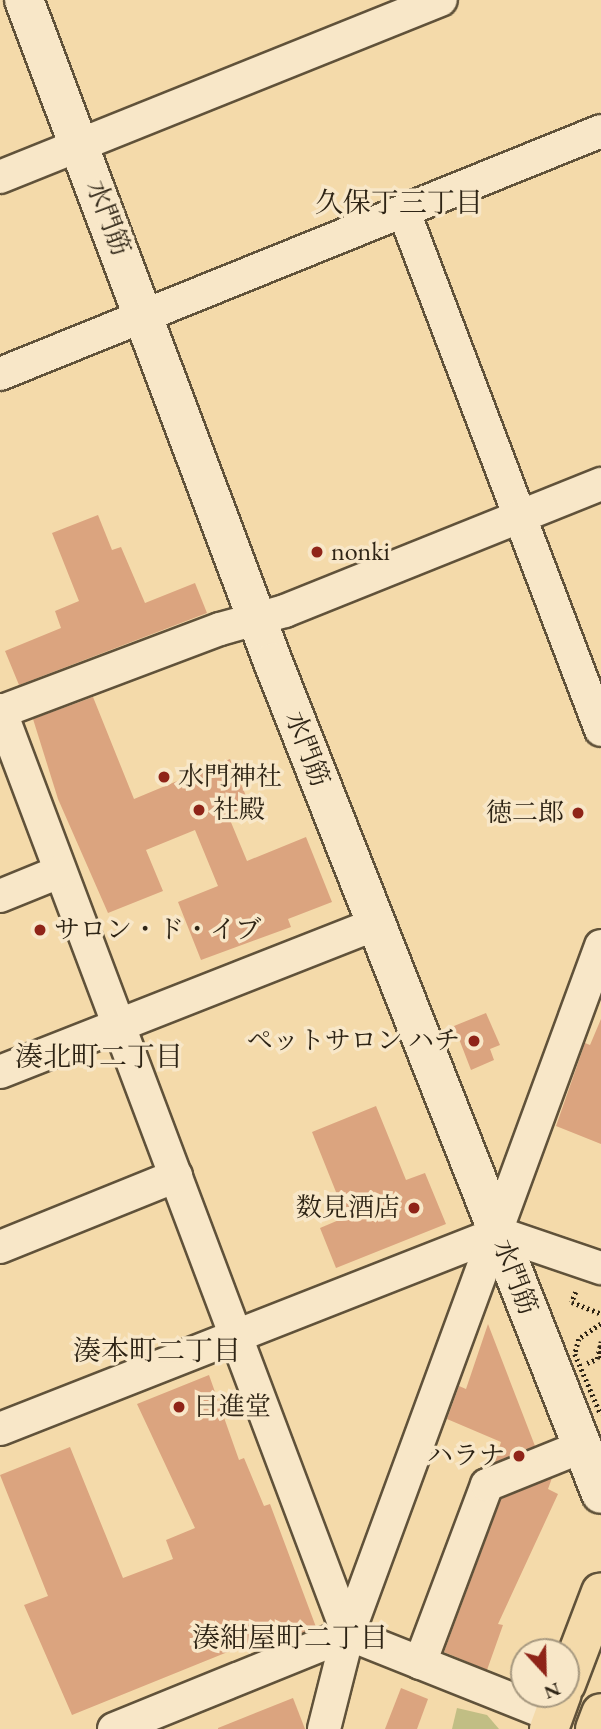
<!DOCTYPE html>
<meta charset="utf-8">
<style>
body{margin:0}
#map{position:relative;width:601px;height:1729px;overflow:hidden;background:#f4daaa;font-family:"EB Garamond","Noto Serif JP",serif}
div>[style]{position:absolute}
.green>*{inset:0;background:#c1be84}
.building>*{inset:0;background:#dba47f}
.path>*{height:4.5px;margin-top:-2.25px;transform-origin:0;background:repeating-linear-gradient(90deg,#2e2415 0 2px,transparent 0 5.5px)}
.roads{filter:drop-shadow(2px 0 #60523a) drop-shadow(-2px 0 #60523a) drop-shadow(0 2px #60523a) drop-shadow(0 -2px #60523a)}
.minor>*{height:32px;margin:-16px;padding:0 16px;transform-origin:16px;border-radius:16px;background:#f8e7c8}
.tertiary>*{height:38px;margin:-19px;padding:0 19px;transform-origin:19px;border-radius:19px;background:#f8e7c8}
.primary>*{height:38px;margin:-19px;padding:0 19px;transform-origin:19px;border-radius:19px;background:#f4daaa}
.path-bridge>*{height:4.5px;margin-top:-2.25px;transform-origin:0;background:repeating-linear-gradient(90deg,#2e2415 0 2px,transparent 0 5.5px)}
.dots>*{width:19px;height:19px;translate:-50% -50%;box-sizing:border-box;border:4px solid #f8e7c8;border-radius:50%}
span{translate:-50% -50%;white-space:nowrap;text-align:center;line-height:1.15;-webkit-text-stroke:7px #f8e7c8;paint-order:stroke}
.street-label{font-size:26px;color:#2e2415}
.poi-label{font-size:26px;color:#2e2415}
.left{translate:0 -50%;text-align:left}
.right{translate:-100% -50%;text-align:right}
.neighbourhood-label{font-size:28px;color:#2e2415}
.north{position:absolute;left:510px;top:1638px;width:70px;height:70px;box-sizing:border-box;background:#f8e7c8;border:2px solid #a79980;border-radius:50%;rotate:158deg;font-size:19px;font-weight:700;line-height:28px;text-align:center;color:#2e2415}
.north::after{content:'';display:block;margin:auto;width:24px;height:32px;background:#8f2418;clip-path:polygon(50% 0,100% 100%,50% 72%,0 100%)}
</style>
<div id="map">
<div class="green">
<i style="clip-path:polygon(457px 1708px,487px 1715px,499px 1729px,452px 1729px)"></i>
</div>
<div class="building">
<i style="clip-path:polygon(98px 515px,112px 550px,121px 547px,145px 603px,195px 583px,207px 613px,19px 685px,5px 651px,61px 628px,55px 611px,79px 601px,52px 533px)"></i>
<i style="clip-path:polygon(93px 697px,134px 799px,230px 759px,250px 805px,228px 815px,247px 861px,306px 837px,332px 902px,288px 919px,291px 927px,201px 960px,178px 902px,218px 886px,195px 830px,146px 850px,163px 891px,108px 913px,58px 799px,33px 719px)"></i>
<i style="clip-path:polygon(486px 1013px,500px 1045px,490px 1049px,494px 1060px,471px 1070px,454px 1026px)"></i>
<i style="clip-path:polygon(601px 1019px,601px 1144px,556px 1126px,585px 1043px,590px 1045px)"></i>
<i style="clip-path:polygon(376px 1106px,406px 1180px,425px 1173px,446px 1224px,336px 1268px,320px 1228px,346px 1217px,312px 1132px)"></i>
<i style="clip-path:polygon(488px 1324px,535px 1446px,495px 1462px,501px 1442px,447px 1419px,459px 1386px,466px 1389px)"></i>
<i style="clip-path:polygon(209px 1375px,239px 1460px,244px 1458px,264px 1506px,270px 1504px,316px 1627px,281px 1641px,277px 1632px,72px 1715px,24px 1605px,48px 1596px,0 1475px,70px 1447px,123px 1578px,173px 1559px,166px 1540px,195px 1528px,137px 1404px)"></i>
<i style="clip-path:polygon(552px 1478px,548px 1489px,558px 1494px,498px 1624px,503px 1625px,487px 1670px,444px 1652px,501px 1499px)"></i>
<i style="clip-path:polygon(401px 1688px,428px 1699px,417px 1729px,385px 1729px)"></i>
<i style="clip-path:polygon(293px 1698px,305px 1729px,218px 1729px,218px 1728px)"></i>
</div>
<div class="path">
<i style="left:576px;top:1292px;width:11px;rotate:112deg"></i>
<i style="left:572px;top:1302px;width:31px;rotate:22deg"></i>
<i style="left:601px;top:1345px;width:14px;rotate:90deg"></i>
<i style="left:587px;top:1363px;width:11px;rotate:-22deg"></i>
<i style="left:597px;top:1359px;width:18px;rotate:-77deg"></i>
</div>
<div class="roads">
<div class="minor">
<i style="left:0;top:177px;width:475px;rotate:-21.9deg"></i>
<i style="left:404px;top:212px;width:554px;rotate:69.18deg"></i>
<i style="left:0;top:374px;width:648px;rotate:-22.01deg"></i>
<i style="left:0;top:710px;width:987px;rotate:69.36deg"></i>
<i style="left:0;top:712px;width:235px;rotate:-20.7deg"></i>
<i style="left:220px;top:629px;width:67px;rotate:-15.5deg"></i>
<i style="left:285px;top:611px;width:341px;rotate:-21.9deg"></i>
<i style="left:0;top:896px;width:64px;rotate:-22.1deg"></i>
<i style="left:0;top:1072px;width:403px;rotate:-21.5deg"></i>
<i style="left:0;top:1247px;width:190px;rotate:-22deg"></i>
<i style="left:0;top:1429px;width:535px;rotate:-21.48deg"></i>
<i style="left:498px;top:1233px;width:109px;rotate:18.8deg"></i>
<i style="left:420px;top:1663px;width:190px;rotate:-69.4deg"></i>
<i style="left:487px;top:1485px;width:101px;rotate:-22deg"></i>
<i style="left:114px;top:1729px;width:253px;rotate:-22.1deg"></i>
<i style="left:348px;top:1634px;width:222px;rotate:21.7deg"></i>
<i style="left:324px;top:1729px;width:98px;rotate:-75.8deg"></i>
<i style="left:348px;top:1634px;width:733px;rotate:-69.81deg"></i>
</div>
<div class="tertiary">
<i style="left:24px;top:0;width:707px;rotate:69.39deg"></i>
<i style="left:273px;top:662px;width:894px;rotate:68.48deg"></i>
</div>
<div class="primary">
<i style="left:566px;top:1684px;width:98px;rotate:-69.2deg"></i>
<i style="left:549px;top:1729px;width:37px;rotate:-70deg"></i>
<i style="left:595px;top:1729px;width:17px;rotate:-69deg"></i>
</div>
</div>
<div class="path-bridge">
<i style="left:601px;top:1324px;width:27px;rotate:146deg"></i>
<i style="left:579px;top:1339px;width:16px;rotate:105deg"></i>
<i style="left:575px;top:1354px;width:66px;rotate:66.9deg"></i>
</div>
<div class="dots">
<i style="left:317px;top:552px;background:#8f2418"></i>
<i style="left:164px;top:777px;background:#8f2418"></i>
<i style="left:199px;top:810px;background:#8f2418"></i>
<i style="left:578px;top:813px;background:#8f2418"></i>
<i style="left:40px;top:930px;background:#8f2418"></i>
<i style="left:474px;top:1041px;background:#8f2418"></i>
<i style="left:414px;top:1208px;background:#8f2418"></i>
<i style="left:179px;top:1407px;background:#8f2418"></i>
<i style="left:519px;top:1456px;background:#8f2418"></i>
</div>
<div class="street-label">
<span style="left:108px;top:218px;rotate:69deg">水門筋</span>
<span style="left:307px;top:749px;rotate:69deg">水門筋</span>
<span style="left:515px;top:1277px;rotate:69deg">水門筋</span>
</div>
<div class="poi-label">
<span class="left" style="left:331px;top:552px">nonki</span>
<span class="left" style="left:178px;top:777px">水門神社</span>
<span class="left" style="left:213px;top:810px">社殿</span>
<span class="right" style="left:564px;top:813px">徳二郎</span>
<span class="left" style="left:54px;top:930px">サロン・ド・イブ</span>
<span class="right" style="left:460px;top:1041px">ペットサロン ハチ</span>
<span class="right" style="left:400px;top:1208px">数見酒店</span>
<span class="left" style="left:193px;top:1407px">日進堂</span>
<span class="right" style="left:505px;top:1456px">ハラナ</span>
</div>
<div class="neighbourhood-label">
<span style="left:399px;top:202px">久保丁三丁目</span>
<span style="left:99px;top:1056px">湊北町二丁目</span>
<span style="left:157px;top:1350px">湊本町二丁目</span>
<span style="left:290px;top:1637px">湊紺屋町二丁目</span>
</div>
<div class="north">N</div>
</div>
